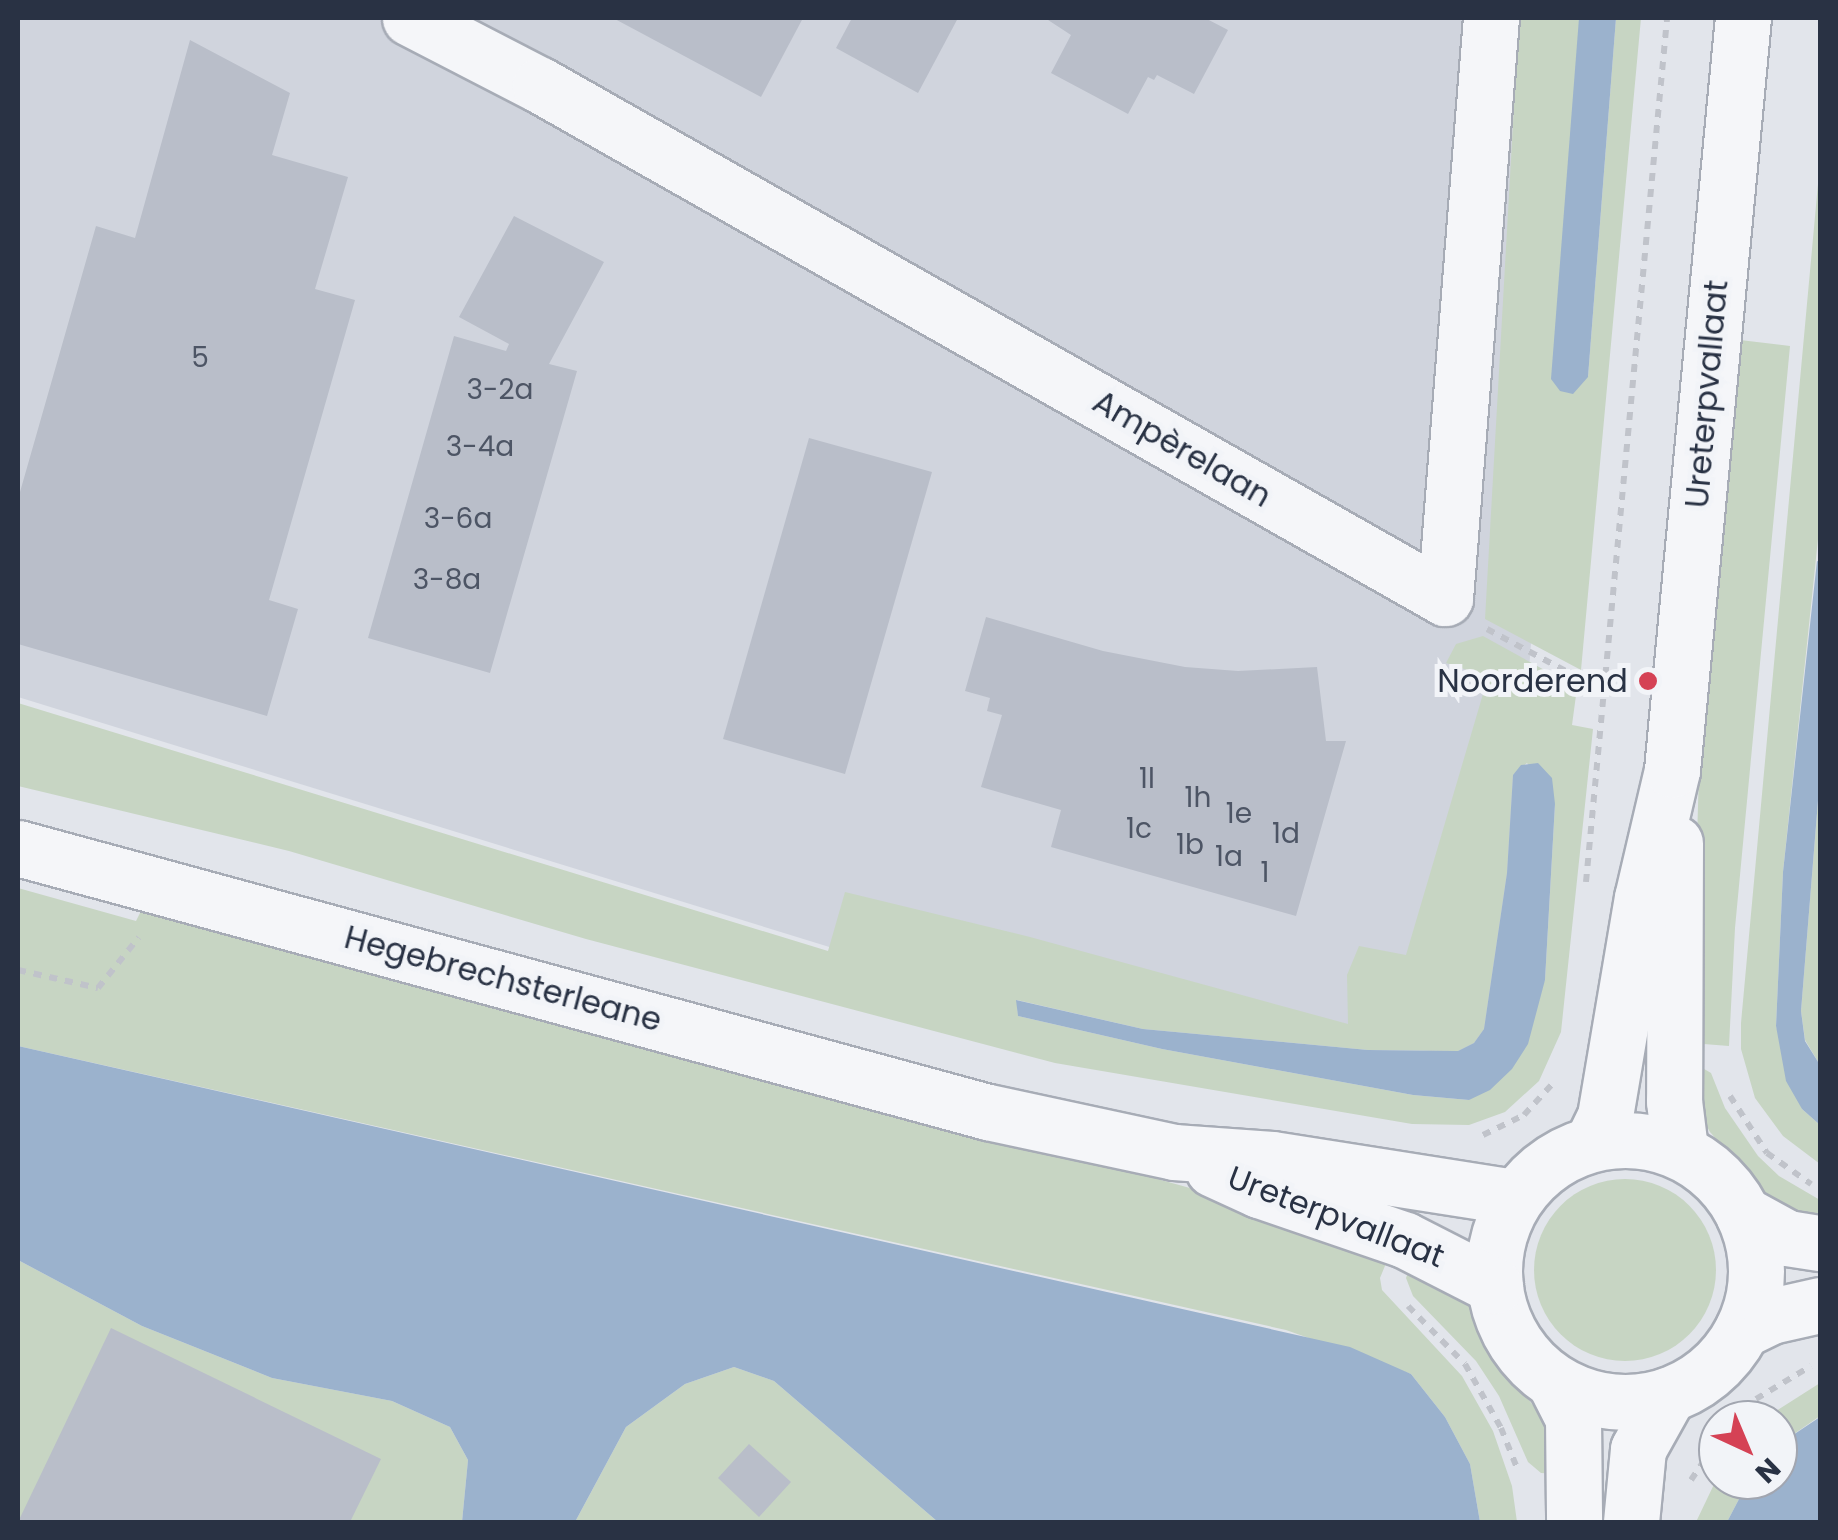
<!DOCTYPE html>
<meta charset="utf-8">
<style>
body{margin:0}
#map{position:relative;width:1838px;height:1540px;overflow:hidden;background:#e2e5eb;font-family:Poppins,sans-serif}
div>[style]{position:absolute}
.built>*{inset:0;background:#d0d4dd}
.green>*{inset:0;background:#c7d5c3}
.round{border-radius:50%}
.water>*{inset:0;background:#9bb2cd}
.building>*{inset:0;background:#b9bec9}
.path>*{height:6px;margin-top:-3px;transform-origin:0;background:repeating-linear-gradient(90deg,#c0c3ca 0 8px,transparent 0 16px)}
.roads{filter:drop-shadow(2px 0 #a7acb6) drop-shadow(-2px 0 #a7acb6) drop-shadow(0 2px #a7acb6) drop-shadow(0 -2px #a7acb6)}
.minor>*{height:55px;margin:-27.5px;padding:0 27.5px;transform-origin:27.5px;border-radius:27.5px;background:#f5f6f9}
.minor>.ring{margin:-27.5px;padding:0;box-sizing:content-box;background:none;border:55px solid #f5f6f9;border-radius:50%}
.dots>*{width:28px;height:28px;translate:-50% -50%;box-sizing:border-box;border:5px solid #f2f4f8;border-radius:50%}
span{translate:-50% -50%;white-space:nowrap;text-align:center;line-height:1.15;-webkit-text-stroke:10px #f2f4f8;paint-order:stroke}
.number-label{font-size:28px;color:#4d5565}
.number-label span{-webkit-text-stroke-width:0}
.street-label{font-size:32px;color:#293244}
.poi-label{font-size:32px;color:#293244}
.right{translate:-100% -50%;text-align:right}
.frame{position:absolute;inset:0;border:20px solid #293244;pointer-events:none}
.north{position:absolute;left:1698px;top:1400px;width:100px;height:100px;box-sizing:border-box;background:#f2f4f8;border:2px solid #a2a6b0;border-radius:50%;rotate:136deg;font-size:28px;font-weight:700;line-height:40px;text-align:center;color:#293244}
.north::after{content:'';display:block;margin:auto;width:35px;height:45px;background:#d54255;clip-path:polygon(50% 0,100% 100%,50% 72%,0 100%)}
</style>
<div id="map">
<div class="built">
<i style="clip-path:polygon(18px 18px,1579px 18px,1499px 1060px,969px 990px,18px 697px)"></i>
</div>
<div class="green">
<i style="clip-path:polygon(1519px 18px,1579px 18px,1588px 377px,1616px 18px,1641px 18px,1581px 670px,1485px 619px)"></i>
<i style="clip-path:polygon(1820px 162px,1820px 520px,1783px 872px,1776px 1026px,1802px 1109px,1820px 1125px,1820px 1164px,1783px 1136px,1755px 1098px,1741px 1049px,1741px 1023px)"></i>
<i style="clip-path:polygon(1740px 340px,1790px 346px,1735px 928px,1729px 1046px,1691px 1043px,1699px 772px)"></i>
<i style="clip-path:polygon(evenodd,1483px 636px,1577px 688px,1572px 725px,1593px 729px,1561px 1032px,1539px 1081px,1505px 1112px,1469px 1125px,1412px 1124px,1055px 1063px,586px 939px,289px 851px,18px 786px,18px 703px,828px 951px,845px 892px,1030px 937px,1348px 1024px,1347px 975px,1359px 946px,1406px 955px,1488px 677px,1446px 663px,1456px 644px,1483px 636px,1527px 763px,1555px 804px,1545px 980px,1469px 1100px,1413px 1095px,1162px 1049px,1018px 1016px,1017px 1000px,1143px 1029px,1368px 1050px,1458px 1051px,1474px 1043px,1484px 1029px,1507px 873px,1513px 775px,1527px 763px)"></i>
<i style="clip-path:polygon(1820px 776px,1820px 1065px,1805px 1040px,1801px 1011px)"></i>
<i style="clip-path:polygon(18px 888px,136px 921px,147px 899px,1262px 1208px,1389px 1256px,1380px 1278px,1382px 1290px,1462px 1376px,1493px 1431px,1512px 1486px,1517px 1522px,1480px 1522px,1470px 1464px,1445px 1417px,1411px 1374px,1286px 1330px,18px 1046px)"></i>
<i style="clip-path:polygon(1699px 1066px,1711px 1073px,1725px 1108px,1758px 1156px,1779px 1176px,1820px 1200px,1820px 1225px,1775px 1206px,1710px 1132px,1702px 1118px)"></i>
<i class="round" style="left:1534px;top:1179px;width:182px;height:182px"></i>
<i style="clip-path:polygon(18px 1260px,142px 1326px,272px 1378px,392px 1401px,450px 1427px,468px 1460px,462px 1522px,18px 1522px)"></i>
<i style="clip-path:polygon(1411px 1264px,1462px 1287px,1500px 1363px,1550px 1427px,1558px 1474px,1541px 1473px,1528px 1462px,1499px 1396px,1476px 1361px,1413px 1296px,1406px 1278px)"></i>
<i style="clip-path:polygon(734px 1367px,774px 1381px,938px 1522px,575px 1522px,626px 1427px,685px 1384px)"></i>
<i style="clip-path:polygon(1820px 1383px,1820px 1416px,1778px 1445px,1778px 1420px,1762px 1420px)"></i>
<i style="clip-path:polygon(1718px 1476px,1718px 1480px,1749px 1480px,1727px 1522px,1696px 1522px)"></i>
</div>
<div class="water">
<i style="clip-path:polygon(1579px 18px,1616px 18px,1588px 377px,1573px 394px,1560px 391px,1551px 379px)"></i>
<i style="clip-path:polygon(1817px 561px,1820px 562px,1820px 776px,1801px 1011px,1805px 1041px,1820px 1065px,1820px 1125px,1802px 1109px,1786px 1081px,1776px 1026px,1783px 872px)"></i>
<i style="clip-path:polygon(1538px 763px,1552px 778px,1555px 804px,1545px 980px,1528px 1044px,1512px 1069px,1490px 1090px,1469px 1100px,1413px 1095px,1162px 1049px,1018px 1016px,1016px 1000px,1143px 1029px,1368px 1050px,1458px 1051px,1474px 1043px,1484px 1029px,1507px 873px,1513px 775px,1521px 765px)"></i>
<i style="clip-path:polygon(18px 1046px,1350px 1347px,1411px 1374px,1445px 1417px,1470px 1464px,1480px 1522px,938px 1522px,774px 1381px,734px 1367px,685px 1384px,626px 1427px,575px 1522px,462px 1522px,468px 1460px,450px 1427px,392px 1401px,272px 1378px,142px 1326px,18px 1260px)"></i>
<i style="clip-path:polygon(1820px 1417px,1820px 1522px,1727px 1522px,1749px 1480px,1778px 1480px,1778px 1445px)"></i>
</div>
<div class="building">
<i style="clip-path:polygon(613px 18px,803px 18px,761px 97px)"></i>
<i style="clip-path:polygon(852px 18px,958px 18px,918px 93px,836px 48px)"></i>
<i style="clip-path:polygon(1045px 18px,1205px 18px,1228px 30px,1194px 94px,1157px 75px,1154px 80px,1148px 77px,1128px 114px,1051px 73px,1071px 35px)"></i>
<i style="clip-path:polygon(190px 40px,290px 93px,272px 155px,348px 177px,315px 289px,355px 300px,269px 600px,298px 609px,267px 716px,18px 644px,18px 499px,96px 226px,135px 238px)"></i>
<i style="clip-path:polygon(514px 216px,604px 262px,549px 364px,577px 371px,490px 673px,368px 638px,454px 336px,506px 351px,509px 344px,459px 317px)"></i>
<i style="clip-path:polygon(809px 438px,932px 472px,845px 774px,723px 739px)"></i>
<i style="clip-path:polygon(986px 617px,1103px 651px,1185px 667px,1238px 671px,1317px 667px,1326px 741px,1346px 741px,1296px 916px,1051px 847px,1061px 810px,981px 787px,1002px 715px,987px 711px,990px 698px,965px 691px)"></i>
<i style="clip-path:polygon(111px 1328px,381px 1459px,350px 1522px,18px 1522px)"></i>
<i style="clip-path:polygon(749px 1444px,791px 1482px,759px 1517px,718px 1478px)"></i>
</div>
<div class="path">
<i style="left:1487px;top:629px;width:134px;rotate:28.1deg"></i>
<i style="left:1586px;top:882px;width:868px;rotate:-84.64deg"></i>
<i style="left:18px;top:970px;width:82px;rotate:12.7deg"></i>
<i style="left:98px;top:988px;width:65px;rotate:-51.2deg"></i>
<i style="left:1730px;top:1096px;width:68px;rotate:57deg"></i>
<i style="left:1767px;top:1153px;width:54px;rotate:35.2deg"></i>
<i style="left:1483px;top:1135px;width:46px;rotate:-26deg"></i>
<i style="left:1524px;top:1115px;width:46px;rotate:-47.6deg"></i>
<i style="left:1408px;top:1306px;width:81px;rotate:45.5deg"></i>
<i style="left:1465px;top:1364px;width:73px;rotate:60.6deg"></i>
<i style="left:1501px;top:1428px;width:43px;rotate:68.2deg"></i>
<i style="left:1735px;top:1420px;width:30px;rotate:-45deg"></i>
<i style="left:1756px;top:1399px;width:64px;rotate:-31deg"></i>
<i style="left:1691px;top:1480px;width:48px;rotate:-56deg"></i>
</div>
<div class="roads">
<div class="minor">
<i style="left:410px;top:18px;width:146px;rotate:27.3deg"></i>
<i style="left:540px;top:85px;width:1040px;rotate:29.55deg"></i>
<i style="left:1445px;top:598px;width:582px;rotate:-85.47deg"></i>
<i style="left:1675px;top:843px;width:258px;rotate:90.2deg"></i>
<i style="left:1674px;top:1101px;width:48px;rotate:82.9deg"></i>
<i style="left:18px;top:848px;width:1005px;rotate:15.23deg"></i>
<i style="left:988px;top:1112px;width:190px;rotate:12.1deg"></i>
<i style="left:1174px;top:1152px;width:98px;rotate:4.1deg"></i>
<i style="left:1272px;top:1159px;width:246px;rotate:8.9deg"></i>
<i class="ring" style="left:1494px;top:1140px;width:207px;height:207px"></i>
<i style="left:1592px;top:1143px;width:30px;rotate:-64deg"></i>
<i style="left:1605px;top:1116px;width:221px;rotate:-80.4deg"></i>
<i style="left:1642px;top:898px;width:131px;rotate:-76.8deg"></i>
<i style="left:1672px;top:770px;width:755px;rotate:-84.61deg"></i>
<i style="left:1213px;top:1169px;width:51px;rotate:24.5deg"></i>
<i style="left:1259px;top:1190px;width:154px;rotate:18.9deg"></i>
<i style="left:1405px;top:1240px;width:101px;rotate:27.1deg"></i>
<i style="left:1743px;top:1214px;width:50px;rotate:28.6deg"></i>
<i style="left:1787px;top:1238px;width:33px;rotate:9deg"></i>
<i style="left:1742px;top:1330px;width:32px;rotate:-26deg"></i>
<i style="left:1771px;top:1316px;width:50px;rotate:-12.7deg"></i>
<i style="left:1556px;top:1385px;width:37px;rotate:63deg"></i>
<i style="left:1573px;top:1418px;width:104px;rotate:89.4deg"></i>
<i style="left:1631px;top:1522px;width:73px;rotate:-84.5deg"></i>
<i style="left:1638px;top:1449px;width:62px;rotate:-60.9deg"></i>
</div>
</div>
<div class="dots">
<i style="left:1648px;top:681px;background:#d54255"></i>
</div>
<div class="number-label">
<span style="left:200px;top:358px">5</span>
<span style="left:500px;top:390px">3-2a</span>
<span style="left:480px;top:447px">3-4a</span>
<span style="left:458px;top:519px">3-6a</span>
<span style="left:447px;top:580px">3-8a</span>
<span style="left:1147px;top:779px">1l</span>
<span style="left:1198px;top:798px">1h</span>
<span style="left:1239px;top:814px">1e</span>
<span style="left:1139px;top:829px">1c</span>
<span style="left:1286px;top:834px">1d</span>
<span style="left:1190px;top:845px">1b</span>
<span style="left:1229px;top:857px">1a</span>
<span style="left:1265px;top:873px">1</span>
</div>
<div class="street-label">
<span style="left:1707px;top:394px;rotate:-85deg">Ureterpvallaat</span>
<span style="left:1182px;top:449px;rotate:30deg">Ampèrelaan</span>
<span style="left:503px;top:979px;rotate:15deg">Hegebrechsterleane</span>
<span style="left:1336px;top:1217px;rotate:21deg">Ureterpvallaat</span>
</div>
<div class="poi-label">
<span class="right" style="left:1628px;top:681px">Noorderend</span>
</div>
<div class="frame"></div>
<div class="north">N</div>
</div>
